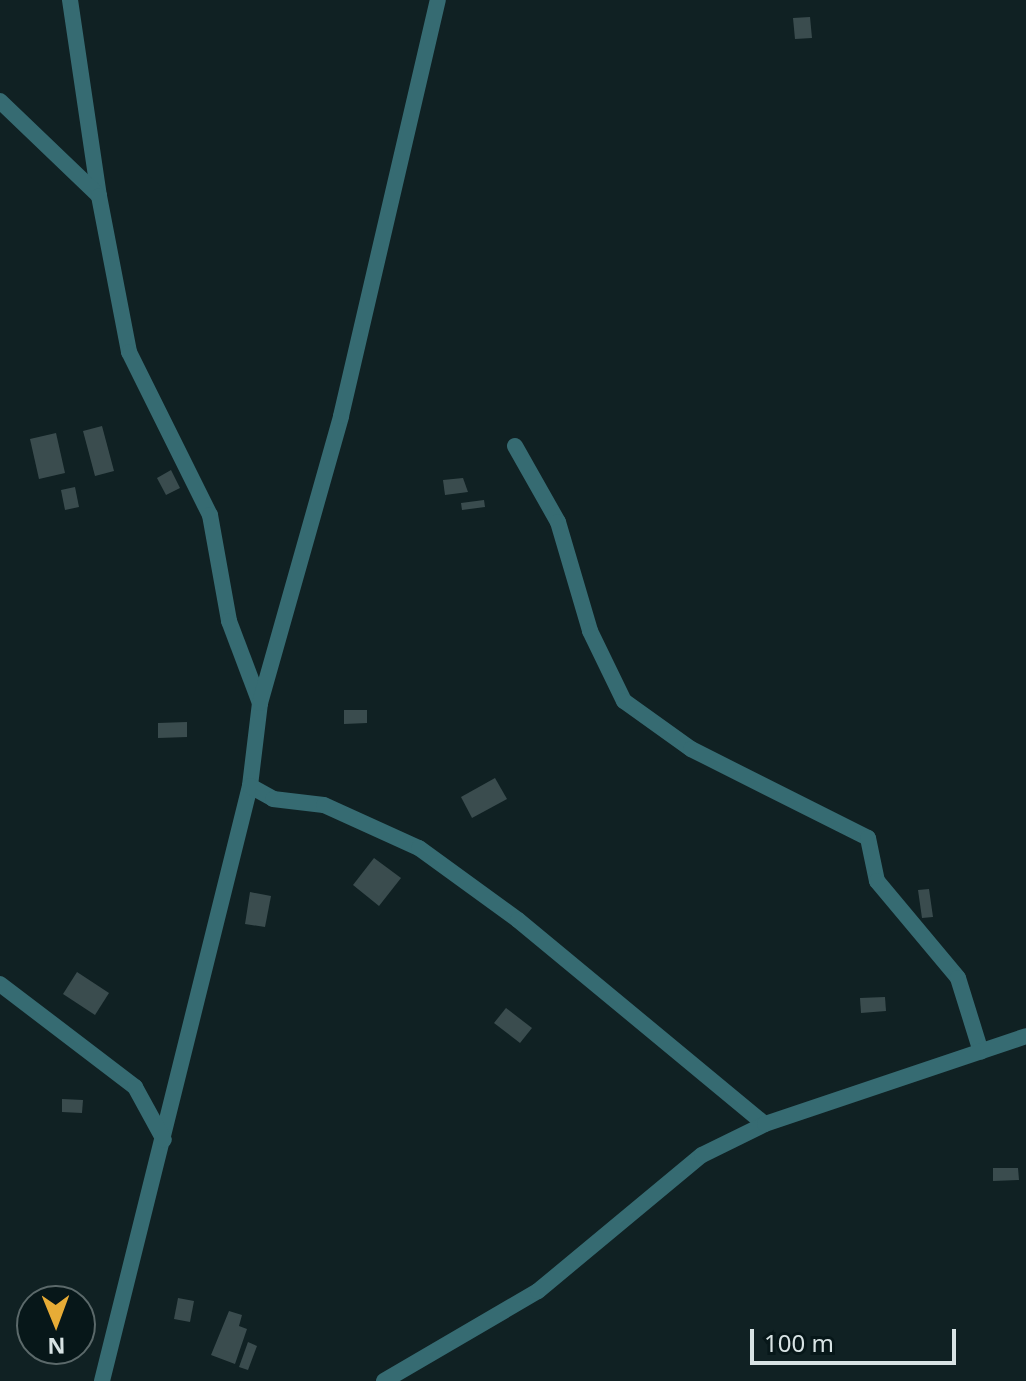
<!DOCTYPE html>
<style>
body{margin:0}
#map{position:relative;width:1026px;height:1381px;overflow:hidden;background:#102123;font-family:"Noto Sans",sans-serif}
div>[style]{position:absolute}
.building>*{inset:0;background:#3a4c4e}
.street>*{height:16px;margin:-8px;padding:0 8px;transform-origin:8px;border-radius:8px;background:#366b72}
span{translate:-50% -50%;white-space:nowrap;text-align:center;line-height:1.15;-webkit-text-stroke:7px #071719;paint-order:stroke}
.north{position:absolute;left:16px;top:1285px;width:80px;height:80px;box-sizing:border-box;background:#071719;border:2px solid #5b696a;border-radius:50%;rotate:179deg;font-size:22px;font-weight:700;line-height:32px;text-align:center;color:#d8e3e4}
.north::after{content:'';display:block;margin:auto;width:28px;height:36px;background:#e7ac36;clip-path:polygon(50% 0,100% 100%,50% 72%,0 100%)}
.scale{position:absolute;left:750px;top:1329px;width:206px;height:36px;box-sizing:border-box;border:4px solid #d8e3e4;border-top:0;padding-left:10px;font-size:24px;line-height:28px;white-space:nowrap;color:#d8e3e4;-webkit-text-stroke:6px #071719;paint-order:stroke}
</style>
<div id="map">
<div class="building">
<i style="clip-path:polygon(810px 17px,812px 38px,795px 39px,793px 18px)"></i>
<i style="clip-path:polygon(102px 426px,114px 471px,95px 476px,83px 431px)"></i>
<i style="clip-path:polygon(56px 433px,65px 473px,39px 479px,30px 439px)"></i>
<i style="clip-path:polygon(171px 470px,180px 488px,166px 495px,157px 478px)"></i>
<i style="clip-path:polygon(463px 478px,468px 492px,445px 495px,443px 480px)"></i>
<i style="clip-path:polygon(75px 487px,79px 507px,65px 510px,61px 490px)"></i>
<i style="clip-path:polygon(484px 500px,485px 507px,462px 510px,461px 503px)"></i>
<i style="clip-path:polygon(344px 710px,367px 710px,367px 723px,344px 724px)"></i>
<i style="clip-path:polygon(187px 722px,187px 737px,158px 738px,158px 723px)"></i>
<i style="clip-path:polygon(495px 778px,507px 799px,472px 818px,461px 797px)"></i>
<i style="clip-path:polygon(374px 858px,401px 878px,379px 906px,353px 885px)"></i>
<i style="clip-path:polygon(929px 889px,933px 917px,922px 918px,918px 890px)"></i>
<i style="clip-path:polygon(250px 892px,271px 896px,265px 927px,245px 924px)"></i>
<i style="clip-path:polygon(77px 972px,109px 993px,95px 1015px,63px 994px)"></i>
<i style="clip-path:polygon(885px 997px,886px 1011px,861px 1013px,860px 998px)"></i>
<i style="clip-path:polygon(506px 1008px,532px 1028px,520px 1043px,494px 1023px)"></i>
<i style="clip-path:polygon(62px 1099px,83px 1100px,82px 1113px,62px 1112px)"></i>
<i style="clip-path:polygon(993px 1168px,1018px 1168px,1019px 1180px,993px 1181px)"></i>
<i style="clip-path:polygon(178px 1298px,194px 1301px,190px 1322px,174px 1319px)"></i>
<i style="clip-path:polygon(229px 1311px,242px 1315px,239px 1326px,247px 1329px,235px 1364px,211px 1355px)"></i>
<i style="clip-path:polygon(248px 1342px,257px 1346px,248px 1370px,239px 1367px)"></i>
</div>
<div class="street">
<i style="left:70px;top:0;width:198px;rotate:81.6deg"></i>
<i style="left:0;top:101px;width:137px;rotate:43.8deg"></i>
<i style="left:99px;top:196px;width:159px;rotate:79.1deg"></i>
<i style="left:129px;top:352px;width:182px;rotate:63.6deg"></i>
<i style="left:210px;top:515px;width:108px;rotate:79.8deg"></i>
<i style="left:229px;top:621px;width:88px;rotate:69.3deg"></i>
<i style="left:260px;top:703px;width:84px;rotate:96.9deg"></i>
<i style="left:250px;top:786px;width:613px;rotate:103.97deg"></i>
<i style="left:515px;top:446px;width:87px;rotate:60.5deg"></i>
<i style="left:558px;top:522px;width:114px;rotate:73.6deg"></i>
<i style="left:590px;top:631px;width:78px;rotate:64.1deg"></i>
<i style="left:624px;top:701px;width:82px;rotate:35.6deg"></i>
<i style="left:691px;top:749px;width:198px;rotate:26.7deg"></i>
<i style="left:868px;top:838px;width:44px;rotate:78.2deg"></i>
<i style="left:877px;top:881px;width:126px;rotate:50.1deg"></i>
<i style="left:958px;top:978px;width:77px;rotate:72.7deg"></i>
<i style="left:260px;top:703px;width:298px;rotate:-74.2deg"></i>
<i style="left:341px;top:416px;width:427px;rotate:-76.9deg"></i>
<i style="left:250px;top:786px;width:26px;rotate:29deg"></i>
<i style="left:273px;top:799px;width:51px;rotate:6.7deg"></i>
<i style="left:324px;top:805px;width:104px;rotate:24.4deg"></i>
<i style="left:419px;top:848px;width:122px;rotate:36deg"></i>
<i style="left:518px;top:920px;width:320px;rotate:39.6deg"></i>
<i style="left:0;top:984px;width:170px;rotate:37.3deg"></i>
<i style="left:135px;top:1087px;width:60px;rotate:61.3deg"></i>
<i style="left:384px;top:1381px;width:178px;rotate:-30.3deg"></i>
<i style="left:538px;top:1291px;width:213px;rotate:-39.7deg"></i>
<i style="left:702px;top:1155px;width:70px;rotate:-26.2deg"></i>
<i style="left:765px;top:1124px;width:275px;rotate:-18.6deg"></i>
</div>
<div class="north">N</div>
<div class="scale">100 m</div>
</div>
